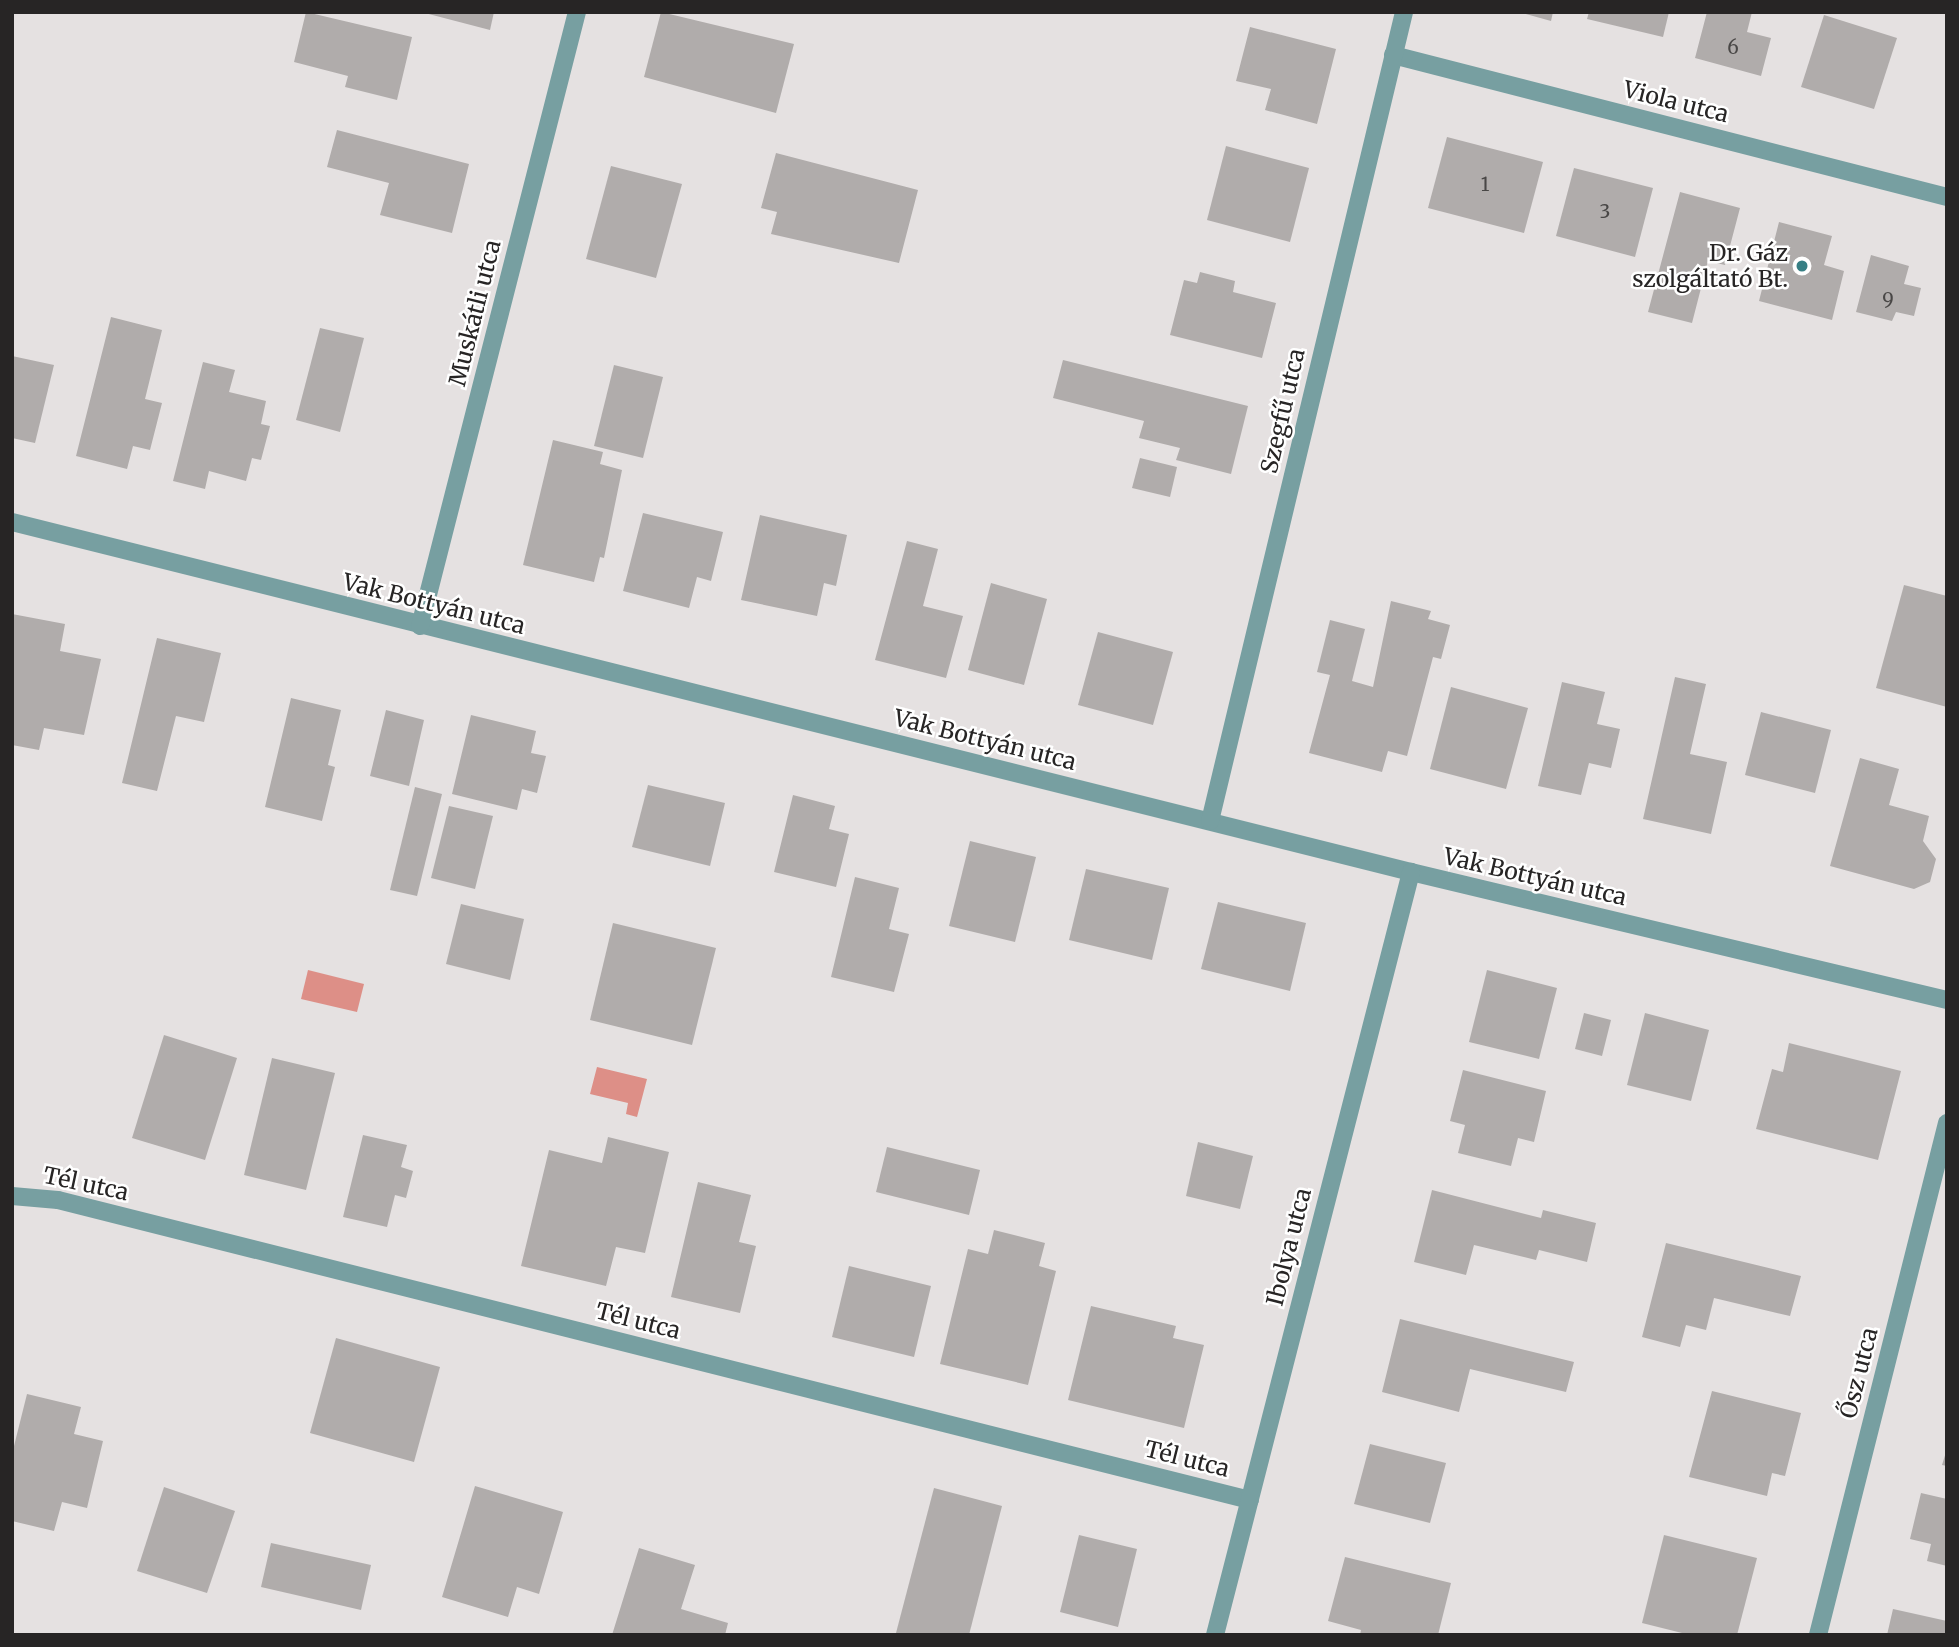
<!DOCTYPE html>
<meta charset="utf-8">
<style>
body{margin:0}
#map{position:relative;width:1959px;height:1647px;overflow:hidden;background:#e5e1e1;font-family:Merriweather,serif}
div>[style]{position:absolute}
.water>*{inset:0;background:#dd8f87}
.building>*{inset:0;background:#b0acab}
.minor>*{height:18px;margin:-9px;padding:0 9px;transform-origin:9px;border-radius:9px;background:#779fa1}
.dots>*{width:19px;height:19px;translate:-50% -50%;box-sizing:border-box;border:4px solid #fff;border-radius:50%}
span{translate:-50% -50%;white-space:nowrap;text-align:center;line-height:1.15;-webkit-text-stroke:5px #fff;paint-order:stroke}
.number-label{font-size:19px;color:#494746}
.number-label span{-webkit-text-stroke-width:0}
.street-label{font-size:23px;color:#272525}
.poi-label{font-size:23px;color:#272525}
.right{translate:-100% -50%;text-align:right}
.frame{position:absolute;inset:0;border:14px solid #272525;pointer-events:none}
</style>
<div id="map">
<div class="water">
<i style="clip-path:polygon(308px 970px,364px 984px,357px 1012px,301px 999px)"></i>
<i style="clip-path:polygon(597px 1067px,647px 1079px,637px 1117px,626px 1114px,628px 1103px,590px 1094px)"></i>
</div>
<div class="building">
<i style="clip-path:polygon(306px 12px,412px 37px,397px 100px,345px 87px,348px 76px,294px 62px)"></i>
<i style="clip-path:polygon(421px 12px,494px 12px,490px 30px)"></i>
<i style="clip-path:polygon(661px 12px,794px 44px,776px 113px,644px 77px)"></i>
<i style="clip-path:polygon(1519px 12px,1553px 12px,1551px 21px)"></i>
<i style="clip-path:polygon(1589px 12px,1669px 12px,1663px 37px,1587px 19px)"></i>
<i style="clip-path:polygon(1707px 12px,1752px 12px,1747px 32px,1771px 38px,1761px 76px,1695px 58px)"></i>
<i style="clip-path:polygon(1824px 15px,1897px 38px,1874px 109px,1801px 87px)"></i>
<i style="clip-path:polygon(1250px 27px,1336px 49px,1317px 124px,1265px 110px,1271px 89px,1236px 81px)"></i>
<i style="clip-path:polygon(337px 130px,469px 164px,452px 233px,380px 215px,389px 183px,327px 167px)"></i>
<i style="clip-path:polygon(1447px 137px,1543px 162px,1524px 233px,1428px 208px)"></i>
<i style="clip-path:polygon(1226px 146px,1309px 168px,1290px 242px,1207px 220px)"></i>
<i style="clip-path:polygon(776px 153px,918px 190px,899px 263px,771px 234px,777px 212px,761px 208px)"></i>
<i style="clip-path:polygon(611px 166px,682px 184px,656px 278px,586px 259px)"></i>
<i style="clip-path:polygon(1574px 168px,1653px 188px,1635px 257px,1556px 236px)"></i>
<i style="clip-path:polygon(1680px 192px,1740px 208px,1725px 265px,1708px 261px,1692px 323px,1648px 312px)"></i>
<i style="clip-path:polygon(1779px 222px,1832px 236px,1824px 265px,1844px 271px,1832px 320px,1759px 301px)"></i>
<i style="clip-path:polygon(1871px 255px,1909px 266px,1904px 284px,1921px 288px,1914px 316px,1896px 312px,1892px 321px,1856px 312px)"></i>
<i style="clip-path:polygon(1200px 272px,1235px 281px,1233px 292px,1276px 303px,1262px 358px,1170px 335px,1184px 280px,1197px 283px)"></i>
<i style="clip-path:polygon(111px 317px,162px 330px,145px 399px,162px 403px,150px 450px,133px 446px,127px 469px,76px 456px)"></i>
<i style="clip-path:polygon(320px 328px,364px 338px,340px 432px,296px 420px)"></i>
<i style="clip-path:polygon(12px 356px,54px 365px,35px 443px,12px 438px)"></i>
<i style="clip-path:polygon(1063px 360px,1248px 406px,1231px 474px,1176px 460px,1180px 448px,1139px 438px,1144px 421px,1053px 398px)"></i>
<i style="clip-path:polygon(203px 362px,235px 370px,229px 392px,266px 401px,261px 424px,270px 426px,261px 460px,252px 458px,246px 481px,209px 471px,205px 489px,173px 481px)"></i>
<i style="clip-path:polygon(614px 365px,663px 377px,643px 458px,594px 446px)"></i>
<i style="clip-path:polygon(553px 440px,603px 452px,600px 464px,622px 470px,604px 558px,600px 557px,594px 582px,523px 565px)"></i>
<i style="clip-path:polygon(1140px 458px,1177px 467px,1170px 497px,1132px 488px)"></i>
<i style="clip-path:polygon(643px 513px,723px 532px,711px 581px,697px 577px,689px 608px,623px 591px)"></i>
<i style="clip-path:polygon(760px 515px,847px 535px,836px 586px,824px 583px,817px 616px,741px 600px)"></i>
<i style="clip-path:polygon(907px 541px,938px 549px,923px 606px,963px 616px,946px 678px,875px 660px)"></i>
<i style="clip-path:polygon(991px 583px,1047px 599px,1024px 685px,968px 670px)"></i>
<i style="clip-path:polygon(1904px 585px,1947px 596px,1947px 707px,1876px 688px)"></i>
<i style="clip-path:polygon(1391px 601px,1431px 611px,1428px 619px,1450px 625px,1441px 659px,1433px 657px,1407px 756px,1388px 751px,1382px 772px,1309px 753px,1330px 675px,1317px 672px,1330px 620px,1365px 629px,1352px 681px,1373px 687px)"></i>
<i style="clip-path:polygon(12px 614px,65px 624px,60px 651px,101px 659px,84px 735px,44px 728px,39px 750px,12px 745px)"></i>
<i style="clip-path:polygon(1098px 632px,1173px 652px,1153px 725px,1078px 705px)"></i>
<i style="clip-path:polygon(157px 638px,221px 653px,204px 722px,176px 716px,157px 791px,122px 783px)"></i>
<i style="clip-path:polygon(1675px 677px,1706px 684px,1690px 754px,1727px 762px,1711px 834px,1643px 819px)"></i>
<i style="clip-path:polygon(1562px 682px,1605px 692px,1597px 724px,1620px 729px,1611px 768px,1589px 763px,1581px 795px,1538px 786px)"></i>
<i style="clip-path:polygon(1451px 687px,1528px 708px,1506px 789px,1430px 769px)"></i>
<i style="clip-path:polygon(291px 698px,341px 710px,328px 765px,335px 767px,322px 821px,265px 807px)"></i>
<i style="clip-path:polygon(386px 710px,424px 720px,409px 786px,370px 776px)"></i>
<i style="clip-path:polygon(1761px 712px,1831px 730px,1815px 793px,1745px 775px)"></i>
<i style="clip-path:polygon(471px 715px,536px 731px,531px 753px,546px 756px,537px 793px,522px 789px,517px 810px,452px 794px)"></i>
<i style="clip-path:polygon(1860px 758px,1899px 769px,1889px 805px,1929px 816px,1923px 841px,1936px 859px,1930px 882px,1914px 889px,1830px 866px)"></i>
<i style="clip-path:polygon(648px 785px,725px 803px,710px 866px,632px 847px)"></i>
<i style="clip-path:polygon(415px 787px,442px 794px,417px 896px,390px 890px)"></i>
<i style="clip-path:polygon(793px 795px,835px 806px,829px 829px,849px 834px,836px 887px,774px 872px)"></i>
<i style="clip-path:polygon(449px 806px,493px 816px,475px 889px,431px 878px)"></i>
<i style="clip-path:polygon(970px 841px,1036px 857px,1015px 942px,949px 926px)"></i>
<i style="clip-path:polygon(1086px 869px,1169px 888px,1152px 960px,1069px 940px)"></i>
<i style="clip-path:polygon(855px 877px,899px 888px,889px 929px,909px 934px,894px 992px,831px 977px)"></i>
<i style="clip-path:polygon(1218px 902px,1306px 923px,1290px 991px,1201px 969px)"></i>
<i style="clip-path:polygon(461px 904px,524px 919px,510px 980px,446px 964px)"></i>
<i style="clip-path:polygon(613px 923px,716px 948px,692px 1045px,590px 1020px)"></i>
<i style="clip-path:polygon(1487px 970px,1557px 988px,1539px 1059px,1469px 1042px)"></i>
<i style="clip-path:polygon(1584px 1013px,1611px 1020px,1602px 1056px,1575px 1049px)"></i>
<i style="clip-path:polygon(1645px 1013px,1709px 1030px,1691px 1101px,1627px 1085px)"></i>
<i style="clip-path:polygon(164px 1035px,237px 1058px,205px 1160px,132px 1138px)"></i>
<i style="clip-path:polygon(1789px 1043px,1901px 1071px,1878px 1160px,1756px 1129px,1772px 1069px,1783px 1072px)"></i>
<i style="clip-path:polygon(272px 1058px,335px 1073px,306px 1190px,244px 1175px)"></i>
<i style="clip-path:polygon(1463px 1070px,1546px 1091px,1534px 1142px,1518px 1138px,1511px 1166px,1458px 1153px,1465px 1125px,1450px 1121px)"></i>
<i style="clip-path:polygon(363px 1135px,407px 1145px,401px 1167px,413px 1171px,406px 1198px,395px 1195px,387px 1227px,343px 1217px)"></i>
<i style="clip-path:polygon(608px 1137px,669px 1152px,645px 1253px,616px 1247px,606px 1286px,521px 1266px,549px 1150px,602px 1163px)"></i>
<i style="clip-path:polygon(1198px 1142px,1253px 1156px,1240px 1209px,1186px 1196px)"></i>
<i style="clip-path:polygon(887px 1147px,980px 1170px,969px 1215px,876px 1192px)"></i>
<i style="clip-path:polygon(698px 1182px,751px 1195px,739px 1242px,756px 1246px,740px 1313px,671px 1297px)"></i>
<i style="clip-path:polygon(1432px 1190px,1541px 1218px,1543px 1210px,1596px 1223px,1587px 1262px,1539px 1250px,1536px 1260px,1474px 1245px,1466px 1275px,1414px 1262px)"></i>
<i style="clip-path:polygon(994px 1230px,1045px 1243px,1039px 1266px,1056px 1271px,1028px 1385px,940px 1364px,968px 1249px,988px 1254px)"></i>
<i style="clip-path:polygon(1666px 1243px,1801px 1276px,1790px 1316px,1714px 1298px,1706px 1330px,1686px 1325px,1680px 1347px,1642px 1337px)"></i>
<i style="clip-path:polygon(849px 1266px,931px 1286px,914px 1357px,832px 1337px)"></i>
<i style="clip-path:polygon(1091px 1306px,1176px 1326px,1173px 1338px,1204px 1345px,1184px 1428px,1068px 1400px)"></i>
<i style="clip-path:polygon(1400px 1319px,1574px 1362px,1566px 1392px,1470px 1369px,1459px 1412px,1382px 1392px)"></i>
<i style="clip-path:polygon(336px 1338px,440px 1367px,414px 1462px,310px 1433px)"></i>
<i style="clip-path:polygon(1712px 1391px,1801px 1413px,1785px 1476px,1772px 1473px,1767px 1496px,1689px 1477px)"></i>
<i style="clip-path:polygon(27px 1394px,81px 1407px,74px 1434px,103px 1441px,87px 1508px,62px 1502px,54px 1531px,12px 1521px,12px 1454px)"></i>
<i style="clip-path:polygon(1370px 1444px,1446px 1463px,1430px 1523px,1354px 1504px)"></i>
<i style="clip-path:polygon(1947px 1449px,1947px 1466px,1942px 1465px)"></i>
<i style="clip-path:polygon(475px 1486px,563px 1512px,539px 1594px,517px 1587px,508px 1617px,442px 1597px)"></i>
<i style="clip-path:polygon(164px 1487px,235px 1511px,207px 1593px,137px 1571px)"></i>
<i style="clip-path:polygon(934px 1488px,1002px 1506px,969px 1635px,896px 1633px)"></i>
<i style="clip-path:polygon(1921px 1493px,1947px 1499px,1947px 1566px,1927px 1561px,1931px 1544px,1910px 1539px)"></i>
<i style="clip-path:polygon(1079px 1535px,1137px 1549px,1118px 1627px,1060px 1612px)"></i>
<i style="clip-path:polygon(1664px 1535px,1757px 1558px,1737px 1635px,1690px 1635px,1642px 1623px)"></i>
<i style="clip-path:polygon(271px 1543px,371px 1565px,361px 1610px,261px 1587px)"></i>
<i style="clip-path:polygon(639px 1548px,695px 1565px,681px 1609px,728px 1623px,725px 1635px,612px 1635px)"></i>
<i style="clip-path:polygon(1345px 1557px,1451px 1583px,1438px 1635px,1360px 1635px,1361px 1630px,1328px 1621px)"></i>
<i style="clip-path:polygon(1893px 1609px,1947px 1621px,1947px 1635px,1887px 1635px)"></i>
</div>
<div class="minor">
<i style="left:1393px;top:55px;width:572px;rotate:14.38deg"></i>
<i style="left:12px;top:522px;width:1442px;rotate:14.05deg"></i>
<i style="left:1411px;top:872px;width:551px;rotate:13.43deg"></i>
<i style="left:420px;top:626px;width:634px;rotate:-75.66deg"></i>
<i style="left:1210px;top:821px;width:832px;rotate:-76.51deg"></i>
<i style="left:12px;top:1196px;width:46px;rotate:5deg"></i>
<i style="left:58px;top:1200px;width:1229px;rotate:14.13deg"></i>
<i style="left:1215px;top:1635px;width:788px;rotate:-75.59deg"></i>
<i style="left:1818px;top:1635px;width:528px;rotate:-75.86deg"></i>
</div>
<div class="dots">
<i style="left:1802px;top:266px;background:#377f84"></i>
</div>
<div class="number-label">
<span style="left:1733px;top:48px">6</span>
<span style="left:1485px;top:185px">1</span>
<span style="left:1605px;top:212px">3</span>
<span style="left:1888px;top:300px">9</span>
</div>
<div class="street-label">
<span style="left:1676px;top:102px;rotate:14deg">Viola utca</span>
<span style="left:475px;top:313px;rotate:-76deg">Muskátli utca</span>
<span style="left:1283px;top:411px;rotate:-77deg">Szegfű utca</span>
<span style="left:434px;top:604px;rotate:14deg">Vak Bottyán utca</span>
<span style="left:985px;top:740px;rotate:14deg">Vak Bottyán utca</span>
<span style="left:1535px;top:877px;rotate:13deg">Vak Bottyán utca</span>
<span style="left:86px;top:1184px;rotate:12deg">Tél utca</span>
<span style="left:1289px;top:1247px;rotate:-76deg">Ibolya utca</span>
<span style="left:638px;top:1321px;rotate:14deg">Tél utca</span>
<span style="left:1859px;top:1373px;rotate:-76deg">Ősz utca</span>
<span style="left:1187px;top:1459px;rotate:14deg">Tél utca</span>
</div>
<div class="poi-label">
<span class="right" style="left:1788px;top:266px">Dr. Gáz<br>szolgáltató Bt.</span>
</div>
<div class="frame"></div>
</div>
